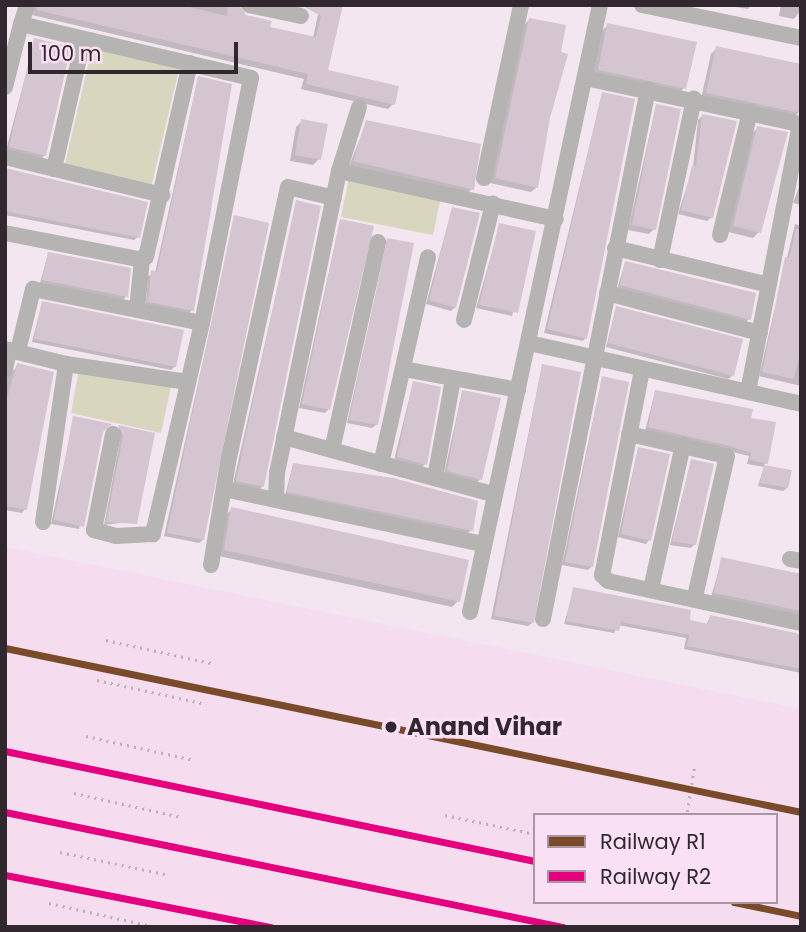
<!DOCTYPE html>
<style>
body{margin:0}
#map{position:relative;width:806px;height:932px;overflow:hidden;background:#f3e6f0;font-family:Poppins,sans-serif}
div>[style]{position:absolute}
.built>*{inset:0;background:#f5ddef}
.green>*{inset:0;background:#d9d6bf}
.shadow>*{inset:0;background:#0003}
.building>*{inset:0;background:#d4c5d1}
.path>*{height:2.5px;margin-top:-1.25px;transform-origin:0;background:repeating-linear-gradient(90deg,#b7b3b4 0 2px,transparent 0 7px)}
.minor>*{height:16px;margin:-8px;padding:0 8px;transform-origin:8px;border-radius:8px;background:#b6b4b2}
.rail>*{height:4.5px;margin-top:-2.25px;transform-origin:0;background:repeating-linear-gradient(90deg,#b4afb2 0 12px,transparent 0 24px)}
.rail-1>*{height:7px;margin:-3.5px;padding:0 3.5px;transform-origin:3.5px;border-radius:3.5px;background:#7a4b2a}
.rail-2>*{height:7px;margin:-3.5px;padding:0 3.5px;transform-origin:3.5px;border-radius:3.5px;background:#e5007d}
.dots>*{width:19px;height:19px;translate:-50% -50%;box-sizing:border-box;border:4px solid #f9e0f4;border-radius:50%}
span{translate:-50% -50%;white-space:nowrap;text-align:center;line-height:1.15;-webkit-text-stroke:7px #f9e0f4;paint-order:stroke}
.stop-label{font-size:24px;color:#31282f;font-weight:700}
.left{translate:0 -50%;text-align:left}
.frame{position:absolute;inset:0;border:7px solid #31282f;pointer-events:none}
.legend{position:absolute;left:533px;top:813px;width:245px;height:91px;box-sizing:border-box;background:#f9e0f4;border:2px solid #a996a5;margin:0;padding:9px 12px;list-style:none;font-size:21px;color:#31282f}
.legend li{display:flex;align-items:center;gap:14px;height:35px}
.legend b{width:35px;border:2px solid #a996a5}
.scale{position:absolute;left:28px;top:42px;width:210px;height:32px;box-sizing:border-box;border:4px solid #31282f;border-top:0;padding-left:9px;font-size:21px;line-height:24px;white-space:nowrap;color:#31282f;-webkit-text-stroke:5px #f9e0f4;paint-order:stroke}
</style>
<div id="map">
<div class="built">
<i style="clip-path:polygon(evenodd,5px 547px,801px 709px,801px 927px,5px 927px,5px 547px,535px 815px,776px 815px,776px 902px,535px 902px,535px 815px)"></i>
</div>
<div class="green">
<i style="clip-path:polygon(93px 44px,180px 65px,151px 188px,64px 168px)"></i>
<i style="clip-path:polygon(349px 177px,441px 196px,433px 235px,341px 217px)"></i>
<i style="clip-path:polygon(80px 364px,171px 387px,161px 433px,71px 413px)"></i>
</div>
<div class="shadow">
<i style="clip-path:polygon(34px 5px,238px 5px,245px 17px,268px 28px,313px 38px,320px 5px,341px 5px,326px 71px,393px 104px,388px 109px,301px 89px,304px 79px,32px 15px)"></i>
<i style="clip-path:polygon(724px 5px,751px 5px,748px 9px)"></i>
<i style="clip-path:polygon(781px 5px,801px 5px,801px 10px,794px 19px,779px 16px)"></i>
<i style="clip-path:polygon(530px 19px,548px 118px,537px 187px,531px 192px,490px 183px,524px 25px)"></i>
<i style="clip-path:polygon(608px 25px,684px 88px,678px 94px,593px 76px,602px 31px)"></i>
<i style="clip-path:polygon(35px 40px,45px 155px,41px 159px,6px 150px)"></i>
<i style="clip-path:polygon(717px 48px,801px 65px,799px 112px,793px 118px,701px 99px,711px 54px)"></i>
<i style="clip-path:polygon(198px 78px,192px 310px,189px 313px,146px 305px,148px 276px,155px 273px)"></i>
<i style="clip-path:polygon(602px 94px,586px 337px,583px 341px,544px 333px)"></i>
<i style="clip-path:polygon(656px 106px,654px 229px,649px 234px,628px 230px)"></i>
<i style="clip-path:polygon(702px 116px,712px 217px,707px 221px,678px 214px,693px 167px,698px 120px)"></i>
<i style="clip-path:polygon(302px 121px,319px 159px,313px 165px,290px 161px,296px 127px)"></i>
<i style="clip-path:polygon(367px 121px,472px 189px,466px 195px,349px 166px)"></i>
<i style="clip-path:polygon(758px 128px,759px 232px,753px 238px,728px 232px,752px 133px)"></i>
<i style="clip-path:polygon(5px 170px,138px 237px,134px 240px,5px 215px)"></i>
<i style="clip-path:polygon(799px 187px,801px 187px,801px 205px,793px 203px)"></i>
<i style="clip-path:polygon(297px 202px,263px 486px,259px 490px,233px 484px)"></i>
<i style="clip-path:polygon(452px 209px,455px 307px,451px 311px,426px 304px)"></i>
<i style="clip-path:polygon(235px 217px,203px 540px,199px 543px,164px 536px)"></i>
<i style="clip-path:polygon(340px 221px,328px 410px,325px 413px,299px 408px)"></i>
<i style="clip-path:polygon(795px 224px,801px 226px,801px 386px,759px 376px)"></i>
<i style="clip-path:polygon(500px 225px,534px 232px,512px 316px,476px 308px)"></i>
<i style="clip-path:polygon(388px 240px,376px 425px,372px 428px,347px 423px)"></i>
<i style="clip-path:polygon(48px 254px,126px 297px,122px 300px,40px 283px)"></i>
<i style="clip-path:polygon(625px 263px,749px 319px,746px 322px,617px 289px)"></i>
<i style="clip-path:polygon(42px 303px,175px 366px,171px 370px,32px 342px)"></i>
<i style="clip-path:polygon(616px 308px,741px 341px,732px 376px,728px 379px,606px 347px)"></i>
<i style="clip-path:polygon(18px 365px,25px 509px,22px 513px,5px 510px,5px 381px)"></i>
<i style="clip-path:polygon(542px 366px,532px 623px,528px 626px,491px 619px)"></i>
<i style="clip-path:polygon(602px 378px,591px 567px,588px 570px,562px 565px)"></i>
<i style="clip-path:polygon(413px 383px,425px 464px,422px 468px,394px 460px)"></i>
<i style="clip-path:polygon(462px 392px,480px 479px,477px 483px,444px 474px)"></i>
<i style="clip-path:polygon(655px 392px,749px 419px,766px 463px,763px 466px,790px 472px,787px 488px,783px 491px,758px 486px,764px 467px,747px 464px,749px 456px,645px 431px)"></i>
<i style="clip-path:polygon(74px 418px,101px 432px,79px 529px,51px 524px)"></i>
<i style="clip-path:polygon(119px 427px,153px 434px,136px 521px,104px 525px,120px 440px)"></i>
<i style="clip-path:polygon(638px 449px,649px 540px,646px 544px,618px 537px)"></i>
<i style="clip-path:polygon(691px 461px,694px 545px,691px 548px,670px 545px)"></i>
<i style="clip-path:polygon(293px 465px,471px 530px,467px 534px,285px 495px)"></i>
<i style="clip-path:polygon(232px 509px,458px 601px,452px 607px,219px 556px,226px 515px)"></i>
<i style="clip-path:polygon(722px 559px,801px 574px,801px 615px,711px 597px)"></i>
<i style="clip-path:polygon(574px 589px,687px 622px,706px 625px,710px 617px,801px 636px,801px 673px,684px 649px,686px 638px,618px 625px,614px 633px,564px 624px)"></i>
</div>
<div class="building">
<i style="clip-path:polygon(37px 5px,180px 5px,227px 16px,228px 5px,239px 5px,246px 15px,272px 21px,270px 27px,316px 37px,321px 16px,301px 5px,343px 5px,328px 70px,399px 86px,395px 105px,306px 84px,308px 74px,37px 10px)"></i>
<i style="clip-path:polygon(529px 18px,566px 25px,561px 52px,568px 54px,550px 118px,538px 188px,495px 178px)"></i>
<i style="clip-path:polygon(607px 23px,697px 42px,686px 89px,598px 70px)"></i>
<i style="clip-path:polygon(34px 38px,71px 47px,46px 156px,9px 147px)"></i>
<i style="clip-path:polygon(716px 46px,801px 64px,800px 113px,706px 93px)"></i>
<i style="clip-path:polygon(198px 76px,232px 84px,194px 311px,148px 302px,151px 270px,157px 272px)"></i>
<i style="clip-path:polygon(602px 92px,635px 99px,587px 339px,547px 329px)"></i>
<i style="clip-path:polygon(656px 104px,681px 109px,656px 230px,632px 225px)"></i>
<i style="clip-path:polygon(702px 114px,737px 121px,713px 218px,681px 210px,692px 166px,696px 166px)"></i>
<i style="clip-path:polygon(301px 119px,328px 124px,321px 160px,295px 155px)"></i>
<i style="clip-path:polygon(366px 120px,481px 144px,474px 190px,353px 161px)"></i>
<i style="clip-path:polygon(757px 126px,788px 132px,761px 233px,733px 226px)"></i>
<i style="clip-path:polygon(5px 168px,148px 202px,140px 238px,5px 211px)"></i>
<i style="clip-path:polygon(296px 200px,321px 206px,264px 487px,236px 481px)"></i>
<i style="clip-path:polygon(452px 207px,480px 213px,456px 308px,429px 300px)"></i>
<i style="clip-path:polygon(234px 215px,269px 223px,204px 540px,167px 533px)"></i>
<i style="clip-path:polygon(340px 219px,374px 226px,330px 410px,302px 404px)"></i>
<i style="clip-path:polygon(499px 223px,536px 231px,518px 313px,479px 305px)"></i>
<i style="clip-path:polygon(796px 229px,801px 229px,801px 349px,794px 379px,762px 372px,785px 257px,789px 258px)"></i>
<i style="clip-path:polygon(387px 238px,414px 243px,378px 425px,349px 420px)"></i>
<i style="clip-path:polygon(48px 252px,131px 268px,128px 297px,42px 280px)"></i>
<i style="clip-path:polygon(625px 261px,756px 293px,751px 320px,620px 285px)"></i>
<i style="clip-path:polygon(42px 301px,184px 330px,176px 367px,34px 339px)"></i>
<i style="clip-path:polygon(616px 306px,743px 339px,734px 376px,608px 343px)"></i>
<i style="clip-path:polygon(17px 363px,54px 372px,27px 510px,5px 506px,5px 405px)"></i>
<i style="clip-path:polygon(542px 364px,581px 372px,534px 623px,494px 616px)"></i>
<i style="clip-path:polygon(602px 376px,629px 382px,593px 567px,565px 562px)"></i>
<i style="clip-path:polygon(413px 381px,441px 387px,427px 465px,397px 457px)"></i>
<i style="clip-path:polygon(462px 390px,501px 398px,482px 480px,447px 471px)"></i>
<i style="clip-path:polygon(655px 390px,753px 409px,751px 418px,776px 422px,768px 464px,750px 460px,751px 453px,729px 446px,648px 427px)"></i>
<i style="clip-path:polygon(73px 416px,112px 424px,103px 432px,84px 527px,54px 520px)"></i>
<i style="clip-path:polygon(118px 425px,155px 433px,137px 524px,106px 522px,123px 436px)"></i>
<i style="clip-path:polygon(638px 447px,670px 454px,651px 541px,621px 534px)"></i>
<i style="clip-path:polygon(691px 459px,714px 464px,696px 545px,672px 541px)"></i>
<i style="clip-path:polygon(293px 463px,393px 478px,478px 501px,473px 531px,287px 492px)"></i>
<i style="clip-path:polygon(764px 465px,792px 470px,788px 488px,760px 483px)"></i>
<i style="clip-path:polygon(231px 507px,469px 560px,460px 602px,224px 550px)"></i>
<i style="clip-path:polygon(721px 557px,801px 574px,801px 611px,714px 593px)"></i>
<i style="clip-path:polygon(573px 587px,691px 610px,690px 620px,708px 624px,710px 615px,796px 633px,801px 635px,801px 669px,687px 646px,689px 635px,621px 622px,619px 631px,566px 621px)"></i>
</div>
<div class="path">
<i style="left:106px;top:640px;width:112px;rotate:12.4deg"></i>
<i style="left:97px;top:680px;width:112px;rotate:12.4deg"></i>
<i style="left:86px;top:736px;width:111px;rotate:12.5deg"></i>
<i style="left:74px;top:793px;width:110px;rotate:12.6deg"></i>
<i style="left:687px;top:812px;width:44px;rotate:-80.8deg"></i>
<i style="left:445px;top:815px;width:92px;rotate:11.9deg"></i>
<i style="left:60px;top:852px;width:111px;rotate:11.9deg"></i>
<i style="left:49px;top:903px;width:110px;rotate:12.6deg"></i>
</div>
<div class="minor">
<i style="left:249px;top:5px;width:53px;rotate:11.9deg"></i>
<i style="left:642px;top:5px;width:162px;rotate:11.7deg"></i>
<i style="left:21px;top:24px;width:20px;rotate:-72deg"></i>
<i style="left:585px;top:78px;width:220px;rotate:12.1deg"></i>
<i style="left:800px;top:124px;width:272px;rotate:101deg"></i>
<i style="left:5px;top:87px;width:65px;rotate:-75.7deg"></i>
<i style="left:21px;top:24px;width:236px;rotate:13.2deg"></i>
<i style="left:251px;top:78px;width:250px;rotate:101.3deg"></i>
<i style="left:202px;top:323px;width:217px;rotate:103.1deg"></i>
<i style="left:153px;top:534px;width:37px;rotate:177deg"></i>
<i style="left:116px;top:536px;width:23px;rotate:-165deg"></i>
<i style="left:94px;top:530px;width:98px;rotate:-78.8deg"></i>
<i style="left:5px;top:157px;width:162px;rotate:13.6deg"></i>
<i style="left:54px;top:169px;width:131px;rotate:-77.2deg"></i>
<i style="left:339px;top:171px;width:222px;rotate:12.5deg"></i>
<i style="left:484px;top:178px;width:177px;rotate:-77.9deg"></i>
<i style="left:5px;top:233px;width:136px;rotate:11.1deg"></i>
<i style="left:138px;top:259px;width:8px;rotate:-14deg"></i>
<i style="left:146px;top:257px;width:199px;rotate:-77.2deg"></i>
<i style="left:720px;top:235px;width:127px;rotate:-76.3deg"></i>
<i style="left:615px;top:248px;width:158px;rotate:13.5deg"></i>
<i style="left:660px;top:260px;width:165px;rotate:-78.1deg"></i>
<i style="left:607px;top:293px;width:158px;rotate:14.7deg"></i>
<i style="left:137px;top:310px;width:51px;rotate:-84.4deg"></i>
<i style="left:464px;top:320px;width:120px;rotate:-76deg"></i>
<i style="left:529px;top:343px;width:279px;rotate:12.6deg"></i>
<i style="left:5px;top:349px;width:63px;rotate:13.8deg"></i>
<i style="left:66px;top:364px;width:123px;rotate:8.4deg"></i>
<i style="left:18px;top:351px;width:64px;rotate:-76.4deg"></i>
<i style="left:33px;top:289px;width:172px;rotate:11.4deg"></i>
<i style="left:403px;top:369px;width:117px;rotate:10.3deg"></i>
<i style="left:5px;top:370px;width:20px;rotate:-79deg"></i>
<i style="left:642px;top:370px;width:209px;rotate:101deg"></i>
<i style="left:602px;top:575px;width:8px;rotate:45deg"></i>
<i style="left:608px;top:581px;width:198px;rotate:12.3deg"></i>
<i style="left:629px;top:434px;width:100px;rotate:12.7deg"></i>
<i style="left:727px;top:456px;width:145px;rotate:102.8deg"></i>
<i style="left:284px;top:437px;width:217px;rotate:15.3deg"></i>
<i style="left:332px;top:450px;width:213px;rotate:-77.5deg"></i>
<i style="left:381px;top:464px;width:212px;rotate:-77.2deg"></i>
<i style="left:435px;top:478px;width:101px;rotate:-79.7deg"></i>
<i style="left:224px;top:489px;width:265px;rotate:12deg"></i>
<i style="left:276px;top:500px;width:27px;rotate:-88deg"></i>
<i style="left:277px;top:473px;width:308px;rotate:-78.4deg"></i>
<i style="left:339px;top:171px;width:67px;rotate:-72.6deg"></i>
<i style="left:43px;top:522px;width:160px;rotate:-81.7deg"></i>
<i style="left:790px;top:559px;width:11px;rotate:10deg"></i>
<i style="left:211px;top:565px;width:104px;rotate:-80.6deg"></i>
<i style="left:228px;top:462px;width:281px;rotate:-77.7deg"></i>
<i style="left:288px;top:187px;width:47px;rotate:13.4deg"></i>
<i style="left:651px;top:589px;width:148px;rotate:-77.5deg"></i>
<i style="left:470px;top:612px;width:621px;rotate:-77.91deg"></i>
<i style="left:543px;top:619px;width:540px;rotate:-78.79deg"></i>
</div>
<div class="rail">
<i style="left:5px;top:751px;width:541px;rotate:11.73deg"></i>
<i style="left:5px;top:812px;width:570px;rotate:11.65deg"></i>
<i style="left:5px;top:875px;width:271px;rotate:11.1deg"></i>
<i style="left:734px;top:902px;width:68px;rotate:11.8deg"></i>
</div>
<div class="rail-1">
<i style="left:5px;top:648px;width:813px;rotate:11.64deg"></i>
<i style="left:734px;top:902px;width:68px;rotate:11.8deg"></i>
</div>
<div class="rail-2">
<i style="left:5px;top:751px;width:541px;rotate:11.73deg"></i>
<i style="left:5px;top:812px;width:570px;rotate:11.65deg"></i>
<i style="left:5px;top:875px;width:271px;rotate:11.1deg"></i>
</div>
<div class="dots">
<i style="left:391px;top:727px;background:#31282f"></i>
</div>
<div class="stop-label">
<span class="left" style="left:407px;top:727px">Anand Vihar</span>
</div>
<div class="frame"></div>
<ul class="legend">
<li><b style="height:9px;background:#7a4b2a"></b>Railway R1</li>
<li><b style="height:9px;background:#e5007d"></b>Railway R2</li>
</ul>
<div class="scale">100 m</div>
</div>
